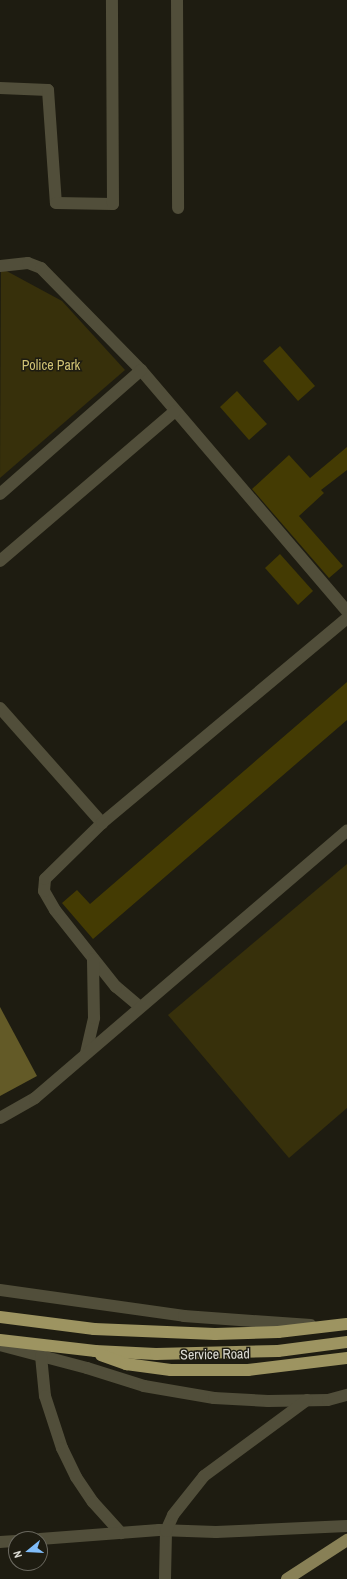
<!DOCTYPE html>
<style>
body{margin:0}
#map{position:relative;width:347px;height:1579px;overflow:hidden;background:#1e1c11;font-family:"Archivo Narrow",sans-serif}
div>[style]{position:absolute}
.green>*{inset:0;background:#37300b}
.water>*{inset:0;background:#635a27}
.building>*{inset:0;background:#443b03}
.minor>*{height:12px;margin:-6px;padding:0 6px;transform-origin:6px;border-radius:6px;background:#514e3a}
.major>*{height:12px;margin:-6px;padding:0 6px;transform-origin:6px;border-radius:6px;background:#888056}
.highway>*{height:12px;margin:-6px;padding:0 6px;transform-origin:6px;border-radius:6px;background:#9d9461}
span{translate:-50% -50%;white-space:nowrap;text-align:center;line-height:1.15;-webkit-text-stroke:3px #1e1c11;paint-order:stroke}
.park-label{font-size:14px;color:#cfc173}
.street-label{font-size:14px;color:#dcdbd4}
.north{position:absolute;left:8px;top:1531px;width:40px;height:40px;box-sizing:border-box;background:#1e1c11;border:1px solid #6a685f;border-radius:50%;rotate:252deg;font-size:11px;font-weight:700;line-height:16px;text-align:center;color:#dcdbd4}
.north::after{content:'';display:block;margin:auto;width:14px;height:18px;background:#80bdfa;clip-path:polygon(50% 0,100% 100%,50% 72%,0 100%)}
</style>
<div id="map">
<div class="green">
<i style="clip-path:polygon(1px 268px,62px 301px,125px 370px,0 478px)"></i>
<i style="clip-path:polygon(347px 864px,347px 1108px,289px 1158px,168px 1015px)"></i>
</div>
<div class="water">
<i style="clip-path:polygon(0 1007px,37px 1076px,0 1096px)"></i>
</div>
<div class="building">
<i style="clip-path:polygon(280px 346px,315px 386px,298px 401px,263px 361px)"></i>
<i style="clip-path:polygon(237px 391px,267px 424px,249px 440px,220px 407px)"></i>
<i style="clip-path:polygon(347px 447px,347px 470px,321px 490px,324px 493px,299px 516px,343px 566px,329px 578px,252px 489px,289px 455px,310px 478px)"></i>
<i style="clip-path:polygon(280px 554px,313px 591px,298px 605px,265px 568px)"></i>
<i style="clip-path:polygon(347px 682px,347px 720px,93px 939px,62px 903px,77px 890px,90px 904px)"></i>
</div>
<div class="minor">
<i style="left:177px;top:0;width:208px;rotate:89.7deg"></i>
<i style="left:0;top:88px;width:48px;rotate:2.4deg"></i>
<i style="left:48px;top:90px;width:113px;rotate:86deg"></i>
<i style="left:56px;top:203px;width:57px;rotate:1deg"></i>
<i style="left:113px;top:204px;width:204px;rotate:-90.3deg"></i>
<i style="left:0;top:266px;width:28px;rotate:-6deg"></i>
<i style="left:28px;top:263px;width:14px;rotate:21deg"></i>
<i style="left:41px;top:268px;width:143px;rotate:45.6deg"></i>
<i style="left:141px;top:370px;width:317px;rotate:49.5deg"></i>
<i style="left:0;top:494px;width:188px;rotate:-41.3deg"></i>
<i style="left:0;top:561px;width:230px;rotate:-40.6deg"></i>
<i style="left:0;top:708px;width:154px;rotate:48.4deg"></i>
<i style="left:139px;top:1006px;width:30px;rotate:-140deg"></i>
<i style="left:116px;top:987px;width:98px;rotate:-128.4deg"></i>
<i style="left:55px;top:910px;width:22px;rotate:-120deg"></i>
<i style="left:44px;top:891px;width:12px;rotate:-85deg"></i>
<i style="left:45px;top:879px;width:80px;rotate:-44.5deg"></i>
<i style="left:102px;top:823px;width:319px;rotate:-39.9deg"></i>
<i style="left:86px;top:1053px;width:36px;rotate:-77deg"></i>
<i style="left:94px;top:1018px;width:59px;rotate:-91deg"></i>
<i style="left:0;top:1118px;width:40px;rotate:-29.7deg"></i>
<i style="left:35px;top:1098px;width:411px;rotate:-40.6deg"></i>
<i style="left:0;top:1290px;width:186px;rotate:8deg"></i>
<i style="left:184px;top:1316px;width:127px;rotate:4.1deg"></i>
<i style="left:0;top:1345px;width:90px;rotate:14.8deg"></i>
<i style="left:87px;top:1368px;width:60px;rotate:17.5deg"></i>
<i style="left:144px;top:1386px;width:71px;rotate:9.7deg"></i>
<i style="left:214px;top:1398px;width:54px;rotate:3.2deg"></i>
<i style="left:268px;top:1401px;width:60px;rotate:-1deg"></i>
<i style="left:328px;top:1400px;width:20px;rotate:-15deg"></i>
<i style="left:41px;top:1356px;width:40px;rotate:84.3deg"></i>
<i style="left:45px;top:1396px;width:55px;rotate:71.9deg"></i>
<i style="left:62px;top:1448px;width:32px;rotate:64deg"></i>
<i style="left:76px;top:1477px;width:30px;rotate:56deg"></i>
<i style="left:93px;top:1502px;width:42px;rotate:47.9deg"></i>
<i style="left:40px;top:1539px;width:119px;rotate:-4.3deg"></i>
<i style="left:159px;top:1530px;width:57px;rotate:2deg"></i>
<i style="left:216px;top:1532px;width:131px;rotate:-2.6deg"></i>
<i style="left:0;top:1542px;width:16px;rotate:-4deg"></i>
<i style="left:165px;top:1579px;width:48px;rotate:-88.8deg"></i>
<i style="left:166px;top:1531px;width:17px;rotate:-66deg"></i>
<i style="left:173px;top:1515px;width:50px;rotate:-51.5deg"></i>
<i style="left:204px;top:1476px;width:128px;rotate:-36.4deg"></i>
</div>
<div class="major">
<i style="left:287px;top:1579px;width:72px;rotate:-33deg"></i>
</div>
<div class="highway">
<i style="left:0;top:1317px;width:95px;rotate:7.3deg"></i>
<i style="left:94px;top:1329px;width:121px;rotate:2.4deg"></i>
<i style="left:215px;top:1334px;width:63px;rotate:-1.8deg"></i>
<i style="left:278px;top:1332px;width:69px;rotate:-6.6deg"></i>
<i style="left:0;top:1340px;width:96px;rotate:6.6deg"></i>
<i style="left:95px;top:1351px;width:61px;rotate:2.8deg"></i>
<i style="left:156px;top:1354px;width:122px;rotate:-1.4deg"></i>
<i style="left:278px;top:1351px;width:70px;rotate:-7.4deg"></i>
<i style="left:101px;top:1355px;width:27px;rotate:20deg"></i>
<i style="left:126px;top:1364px;width:45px;rotate:7.6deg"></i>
<i style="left:171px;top:1370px;width:77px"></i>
<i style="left:248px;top:1370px;width:100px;rotate:-6.9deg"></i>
</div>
<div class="park-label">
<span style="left:51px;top:365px">Police Park</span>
</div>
<div class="street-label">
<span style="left:215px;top:1354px;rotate:-1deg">Service Road</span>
</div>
<div class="north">N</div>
</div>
